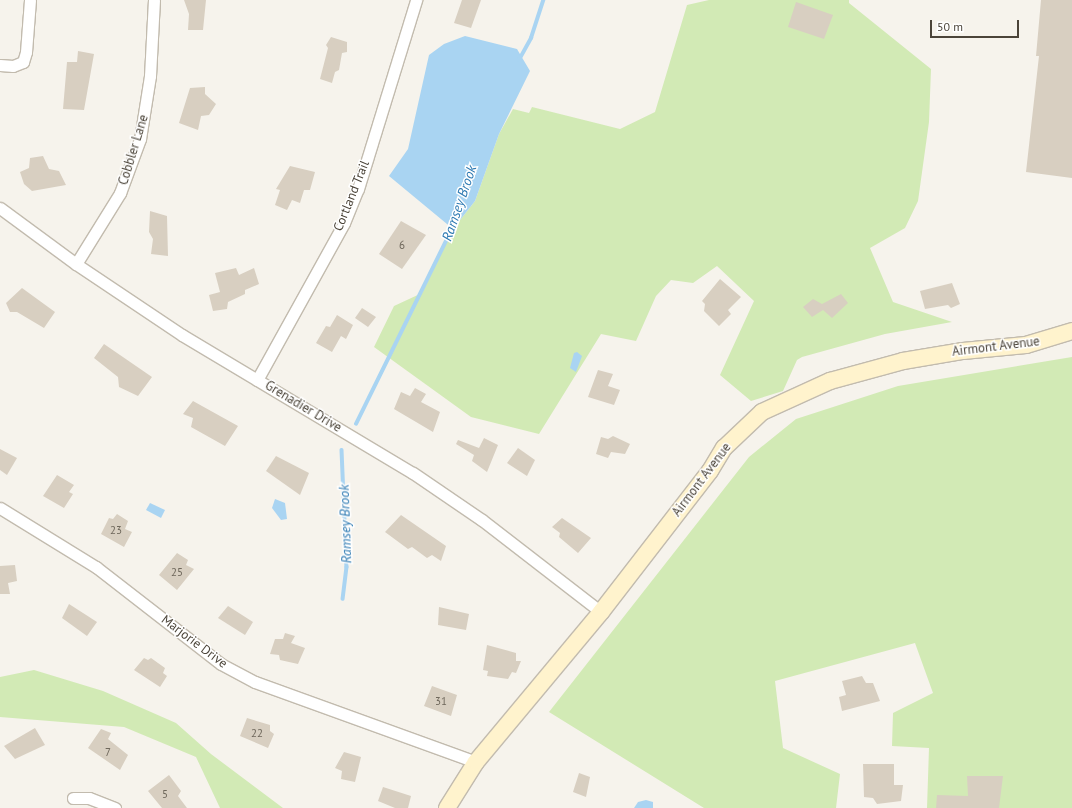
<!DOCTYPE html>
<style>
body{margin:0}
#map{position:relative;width:1072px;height:808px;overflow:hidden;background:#f6f3ec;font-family:"PT Sans",sans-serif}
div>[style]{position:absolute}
.green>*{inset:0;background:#d2eab5}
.water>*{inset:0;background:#a9d4f2}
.stream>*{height:3.5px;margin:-1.75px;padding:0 1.75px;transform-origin:1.75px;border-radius:1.75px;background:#a9d4f2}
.building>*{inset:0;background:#d8cfc1}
.roads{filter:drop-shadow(1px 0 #c2bbae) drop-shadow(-1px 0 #c2bbae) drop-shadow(0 1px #c2bbae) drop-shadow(0 -1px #c2bbae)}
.street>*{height:11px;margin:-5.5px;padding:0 5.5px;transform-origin:5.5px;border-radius:5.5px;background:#fff}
.secondary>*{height:16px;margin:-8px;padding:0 8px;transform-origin:8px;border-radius:8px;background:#fff3cd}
span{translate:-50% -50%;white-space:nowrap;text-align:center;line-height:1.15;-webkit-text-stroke:3px #fff;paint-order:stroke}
.number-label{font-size:11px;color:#6e675b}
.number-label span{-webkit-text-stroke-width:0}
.street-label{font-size:13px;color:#4b4439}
.water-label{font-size:14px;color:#2e7ab2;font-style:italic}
.scale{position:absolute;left:930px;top:20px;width:89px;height:18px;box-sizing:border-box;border:2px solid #4b4439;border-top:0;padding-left:5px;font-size:12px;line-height:14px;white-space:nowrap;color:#4b4439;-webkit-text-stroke:3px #fff;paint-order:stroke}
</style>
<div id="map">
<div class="green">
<i style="clip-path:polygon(709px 0,849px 0,849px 3px,931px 69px,929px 122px,918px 201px,905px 228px,870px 248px,893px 302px,952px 322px,885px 334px,802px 357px,797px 360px,783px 391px,751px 401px,720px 375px,754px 301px,717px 266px,693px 283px,671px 280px,656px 296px,636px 341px,601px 334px,539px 434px,471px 417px,374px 347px,394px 306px,422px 293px,453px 229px,475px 201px,499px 134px,513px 109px,529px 113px,532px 107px,620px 129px,655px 112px,687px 5px)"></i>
<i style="clip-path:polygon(1072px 357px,1072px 808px,927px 808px,929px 748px,892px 746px,893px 713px,933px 693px,915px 643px,775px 681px,783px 748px,840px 774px,836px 808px,704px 808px,549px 712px,749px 457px,796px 419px,898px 386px)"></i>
<i style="clip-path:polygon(34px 670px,103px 691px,176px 723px,211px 754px,283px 808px,220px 808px,196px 757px,124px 727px,0 717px,0 677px)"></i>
</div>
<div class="water">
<i style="clip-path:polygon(465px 36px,517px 49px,530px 71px,499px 134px,475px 201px,453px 229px,389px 176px,408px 149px,429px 55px,444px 44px)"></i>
<i style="clip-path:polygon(577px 352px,582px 356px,576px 372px,570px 368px,574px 353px)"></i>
<i style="clip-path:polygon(275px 499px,285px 503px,287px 519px,281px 520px,272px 508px)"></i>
<i style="clip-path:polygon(150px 503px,165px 510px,161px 518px,146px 510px)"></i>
<i style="clip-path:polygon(646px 800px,653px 802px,653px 808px,634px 808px,638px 802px)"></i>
</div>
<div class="stream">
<i style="left:519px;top:60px;width:25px;rotate:-61deg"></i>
<i style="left:531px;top:38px;width:40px;rotate:-72deg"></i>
<i style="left:356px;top:424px;width:222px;rotate:-63.8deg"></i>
<i style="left:342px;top:450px;width:117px;rotate:87.6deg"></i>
<i style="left:347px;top:567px;width:32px;rotate:97deg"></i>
</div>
<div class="building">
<i style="clip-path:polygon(184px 0,206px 0,203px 30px,188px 30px,189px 14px)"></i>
<i style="clip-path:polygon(462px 0,481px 0,471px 28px,454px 23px)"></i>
<i style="clip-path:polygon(1041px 0,1072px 0,1072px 178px,1026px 172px,1039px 56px,1036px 56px)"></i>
<i style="clip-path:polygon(796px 2px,833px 15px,824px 39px,788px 27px)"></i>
<i style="clip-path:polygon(331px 37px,347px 42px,347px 52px,342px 53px,339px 70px,335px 72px,332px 83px,320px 79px,328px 48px,326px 45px)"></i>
<i style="clip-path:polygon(78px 51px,94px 54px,84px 110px,63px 109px,67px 62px,77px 62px)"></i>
<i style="clip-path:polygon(205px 87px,205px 94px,216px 104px,209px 115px,201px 116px,198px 130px,179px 123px,190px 88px)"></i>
<i style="clip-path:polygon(43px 156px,49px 169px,59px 171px,66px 185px,32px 191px,24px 184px,20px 172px,29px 168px,30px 158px)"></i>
<i style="clip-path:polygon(290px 166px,315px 172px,310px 190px,304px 190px,300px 203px,292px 200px,287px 210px,275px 205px,280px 190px,276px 189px)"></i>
<i style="clip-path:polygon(150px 211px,167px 216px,168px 256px,151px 254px,153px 239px,149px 232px)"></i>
<i style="clip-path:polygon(401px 221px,426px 235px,402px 269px,379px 254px)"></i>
<i style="clip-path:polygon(236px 268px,239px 275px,254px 268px,259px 284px,245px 290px,245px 294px,228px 302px,227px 309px,213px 311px,209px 295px,220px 292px,215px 273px)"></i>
<i style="clip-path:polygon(720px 279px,741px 297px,728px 310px,731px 314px,719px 326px,704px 311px,705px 304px,702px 301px)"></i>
<i style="clip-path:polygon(952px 283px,960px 304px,951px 308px,948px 305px,925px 309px,920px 291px)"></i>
<i style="clip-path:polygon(22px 288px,55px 312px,44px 328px,17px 312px,10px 312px,6px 303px)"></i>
<i style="clip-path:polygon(841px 294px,848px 303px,832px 318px,823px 310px,812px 317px,803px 307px,813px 299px,822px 304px)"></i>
<i style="clip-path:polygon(362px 308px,376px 317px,368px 327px,355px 318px)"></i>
<i style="clip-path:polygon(337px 315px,353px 325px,346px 339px,341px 336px,332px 352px,316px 343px,326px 326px,330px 327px)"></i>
<i style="clip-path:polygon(104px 344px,152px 377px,138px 396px,119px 387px,118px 377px,94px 358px)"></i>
<i style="clip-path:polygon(598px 370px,613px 374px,608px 386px,620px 390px,614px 405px,588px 397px)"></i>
<i style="clip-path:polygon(415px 388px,426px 394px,421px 402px,440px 412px,433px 432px,394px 409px,401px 392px,410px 396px)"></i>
<i style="clip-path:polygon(193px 401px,238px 426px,225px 446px,191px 427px,193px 418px,183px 414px)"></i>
<i style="clip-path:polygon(613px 436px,630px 444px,625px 454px,611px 452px,608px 458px,596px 454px,601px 437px,608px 439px)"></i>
<i style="clip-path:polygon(484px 438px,498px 445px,487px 472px,472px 461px,474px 455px,456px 444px,458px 440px,479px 448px)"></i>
<i style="clip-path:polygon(518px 448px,535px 460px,527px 476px,507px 463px)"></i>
<i style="clip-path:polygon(0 449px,17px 458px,7px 475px,0 470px)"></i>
<i style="clip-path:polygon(276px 456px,309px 473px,300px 495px,266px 471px)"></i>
<i style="clip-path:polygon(57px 475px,74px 485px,69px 492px,73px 494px,64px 508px,43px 496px)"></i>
<i style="clip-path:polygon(117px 514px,128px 521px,125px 529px,132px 532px,124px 547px,101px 534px,109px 518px,113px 519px)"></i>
<i style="clip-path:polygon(401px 515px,446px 546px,441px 561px,432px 555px,427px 558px,412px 547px,408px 549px,385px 532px)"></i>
<i style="clip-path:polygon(562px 518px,591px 538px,578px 553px,559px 537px,560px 533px,552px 527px)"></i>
<i style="clip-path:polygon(177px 553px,188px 560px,186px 565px,194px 569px,177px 590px,159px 575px)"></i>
<i style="clip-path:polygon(15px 565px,17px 581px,8px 583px,10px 594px,0 594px,0 566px)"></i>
<i style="clip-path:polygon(69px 604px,97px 622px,87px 636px,62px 618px)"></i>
<i style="clip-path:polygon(228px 606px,253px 622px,245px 635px,218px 618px)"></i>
<i style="clip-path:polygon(439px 607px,469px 614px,466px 630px,438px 625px)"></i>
<i style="clip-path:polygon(285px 633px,295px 636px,291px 643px,305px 648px,298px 664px,280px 660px,279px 655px,270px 654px,275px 639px,283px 639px)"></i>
<i style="clip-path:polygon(487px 645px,516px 653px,516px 661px,521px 661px,516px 673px,512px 672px,508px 679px,487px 676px,488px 671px,483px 670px)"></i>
<i style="clip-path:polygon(144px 658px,148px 660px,151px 658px,165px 668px,163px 673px,167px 676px,160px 687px,134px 670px)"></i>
<i style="clip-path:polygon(862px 676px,866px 683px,873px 683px,880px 701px,842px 711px,839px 697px,846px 695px,842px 681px)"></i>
<i style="clip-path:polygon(432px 686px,457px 695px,451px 716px,424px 706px)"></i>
<i style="clip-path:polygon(247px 718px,270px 725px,270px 731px,274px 734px,268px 748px,240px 736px)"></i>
<i style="clip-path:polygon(35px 728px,45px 745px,15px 759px,4px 746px)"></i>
<i style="clip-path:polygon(101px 729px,111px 733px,108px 739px,128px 755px,120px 770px,88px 748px)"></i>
<i style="clip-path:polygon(344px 752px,361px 757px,355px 782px,341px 779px,342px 771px,335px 768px)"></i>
<i style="clip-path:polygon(863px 764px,894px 764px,894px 785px,903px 785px,901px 801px,877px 804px,873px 798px,864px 797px)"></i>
<i style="clip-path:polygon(579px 773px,590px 777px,586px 797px,573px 792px)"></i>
<i style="clip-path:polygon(169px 775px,181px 791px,178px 796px,187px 808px,162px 808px,148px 791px)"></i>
<i style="clip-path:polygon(967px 776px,1003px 776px,999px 808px,936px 808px,937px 795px,968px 796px)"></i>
<i style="clip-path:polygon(383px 787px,411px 796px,408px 808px,395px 808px,378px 801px)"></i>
</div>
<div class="roads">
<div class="street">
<i style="left:0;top:65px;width:13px;rotate:4deg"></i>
<i style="left:13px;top:66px;width:11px;rotate:-22deg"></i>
<i style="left:23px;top:62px;width:10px;rotate:-73deg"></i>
<i style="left:26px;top:52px;width:52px;rotate:-85.6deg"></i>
<i style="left:0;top:208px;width:94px;rotate:36.4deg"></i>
<i style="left:76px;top:264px;width:128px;rotate:33.8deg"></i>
<i style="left:182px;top:335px;width:269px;rotate:30.9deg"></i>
<i style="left:413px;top:473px;width:83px;rotate:34.3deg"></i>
<i style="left:482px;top:520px;width:150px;rotate:37.7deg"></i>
<i style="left:76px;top:264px;width:84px;rotate:-58.2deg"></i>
<i style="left:120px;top:193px;width:58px;rotate:-69.7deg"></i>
<i style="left:140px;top:139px;width:64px;rotate:-81deg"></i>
<i style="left:150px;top:76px;width:76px;rotate:-87deg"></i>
<i style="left:257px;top:380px;width:179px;rotate:-61deg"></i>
<i style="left:344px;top:223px;width:37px;rotate:-68deg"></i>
<i style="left:358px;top:189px;width:198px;rotate:-72.9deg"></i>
<i style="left:0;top:508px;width:113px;rotate:31.6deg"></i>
<i style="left:96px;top:567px;width:158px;rotate:37.8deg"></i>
<i style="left:221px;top:664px;width:38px;rotate:28deg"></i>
<i style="left:255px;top:682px;width:235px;rotate:19.9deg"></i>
<i style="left:73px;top:798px;width:16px"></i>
<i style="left:89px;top:798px;width:28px;rotate:21deg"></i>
</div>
<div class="secondary">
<i style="left:447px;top:808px;width:54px;rotate:-57.8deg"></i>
<i style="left:476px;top:762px;width:195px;rotate:-50.2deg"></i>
<i style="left:601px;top:612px;width:178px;rotate:-52.3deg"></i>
<i style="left:710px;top:471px;width:27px;rotate:-59deg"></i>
<i style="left:724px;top:448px;width:52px;rotate:-43.5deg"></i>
<i style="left:762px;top:412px;width:75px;rotate:-24.5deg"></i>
<i style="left:830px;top:381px;width:76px;rotate:-15.3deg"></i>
<i style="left:903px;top:361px;width:61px;rotate:-9.5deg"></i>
<i style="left:963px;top:351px;width:63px;rotate:-5.4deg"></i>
<i style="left:1026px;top:345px;width:48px;rotate:-16.9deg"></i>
</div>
</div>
<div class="number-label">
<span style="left:402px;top:245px">6</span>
<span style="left:116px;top:530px">23</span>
<span style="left:177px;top:572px">25</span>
<span style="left:441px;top:701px">31</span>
<span style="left:257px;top:733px">22</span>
<span style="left:108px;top:752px">7</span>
<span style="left:165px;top:794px">5</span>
</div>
<div class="street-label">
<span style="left:134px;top:150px;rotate:-73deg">Cobbler Lane</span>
<span style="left:352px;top:196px;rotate:-68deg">Cortland Trail</span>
<span style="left:996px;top:347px;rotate:-7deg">Airmont Avenue</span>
<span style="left:303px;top:407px;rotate:31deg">Grenadier Drive</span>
<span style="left:702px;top:480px;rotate:-53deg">Airmont Avenue</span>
<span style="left:194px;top:642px;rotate:37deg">Marjorie Drive</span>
</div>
<div class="water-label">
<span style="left:459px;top:203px;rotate:-71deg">Ramsey Brook</span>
<span style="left:345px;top:524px;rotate:-92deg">Ramsey Brook</span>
</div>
<div class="scale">50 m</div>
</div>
